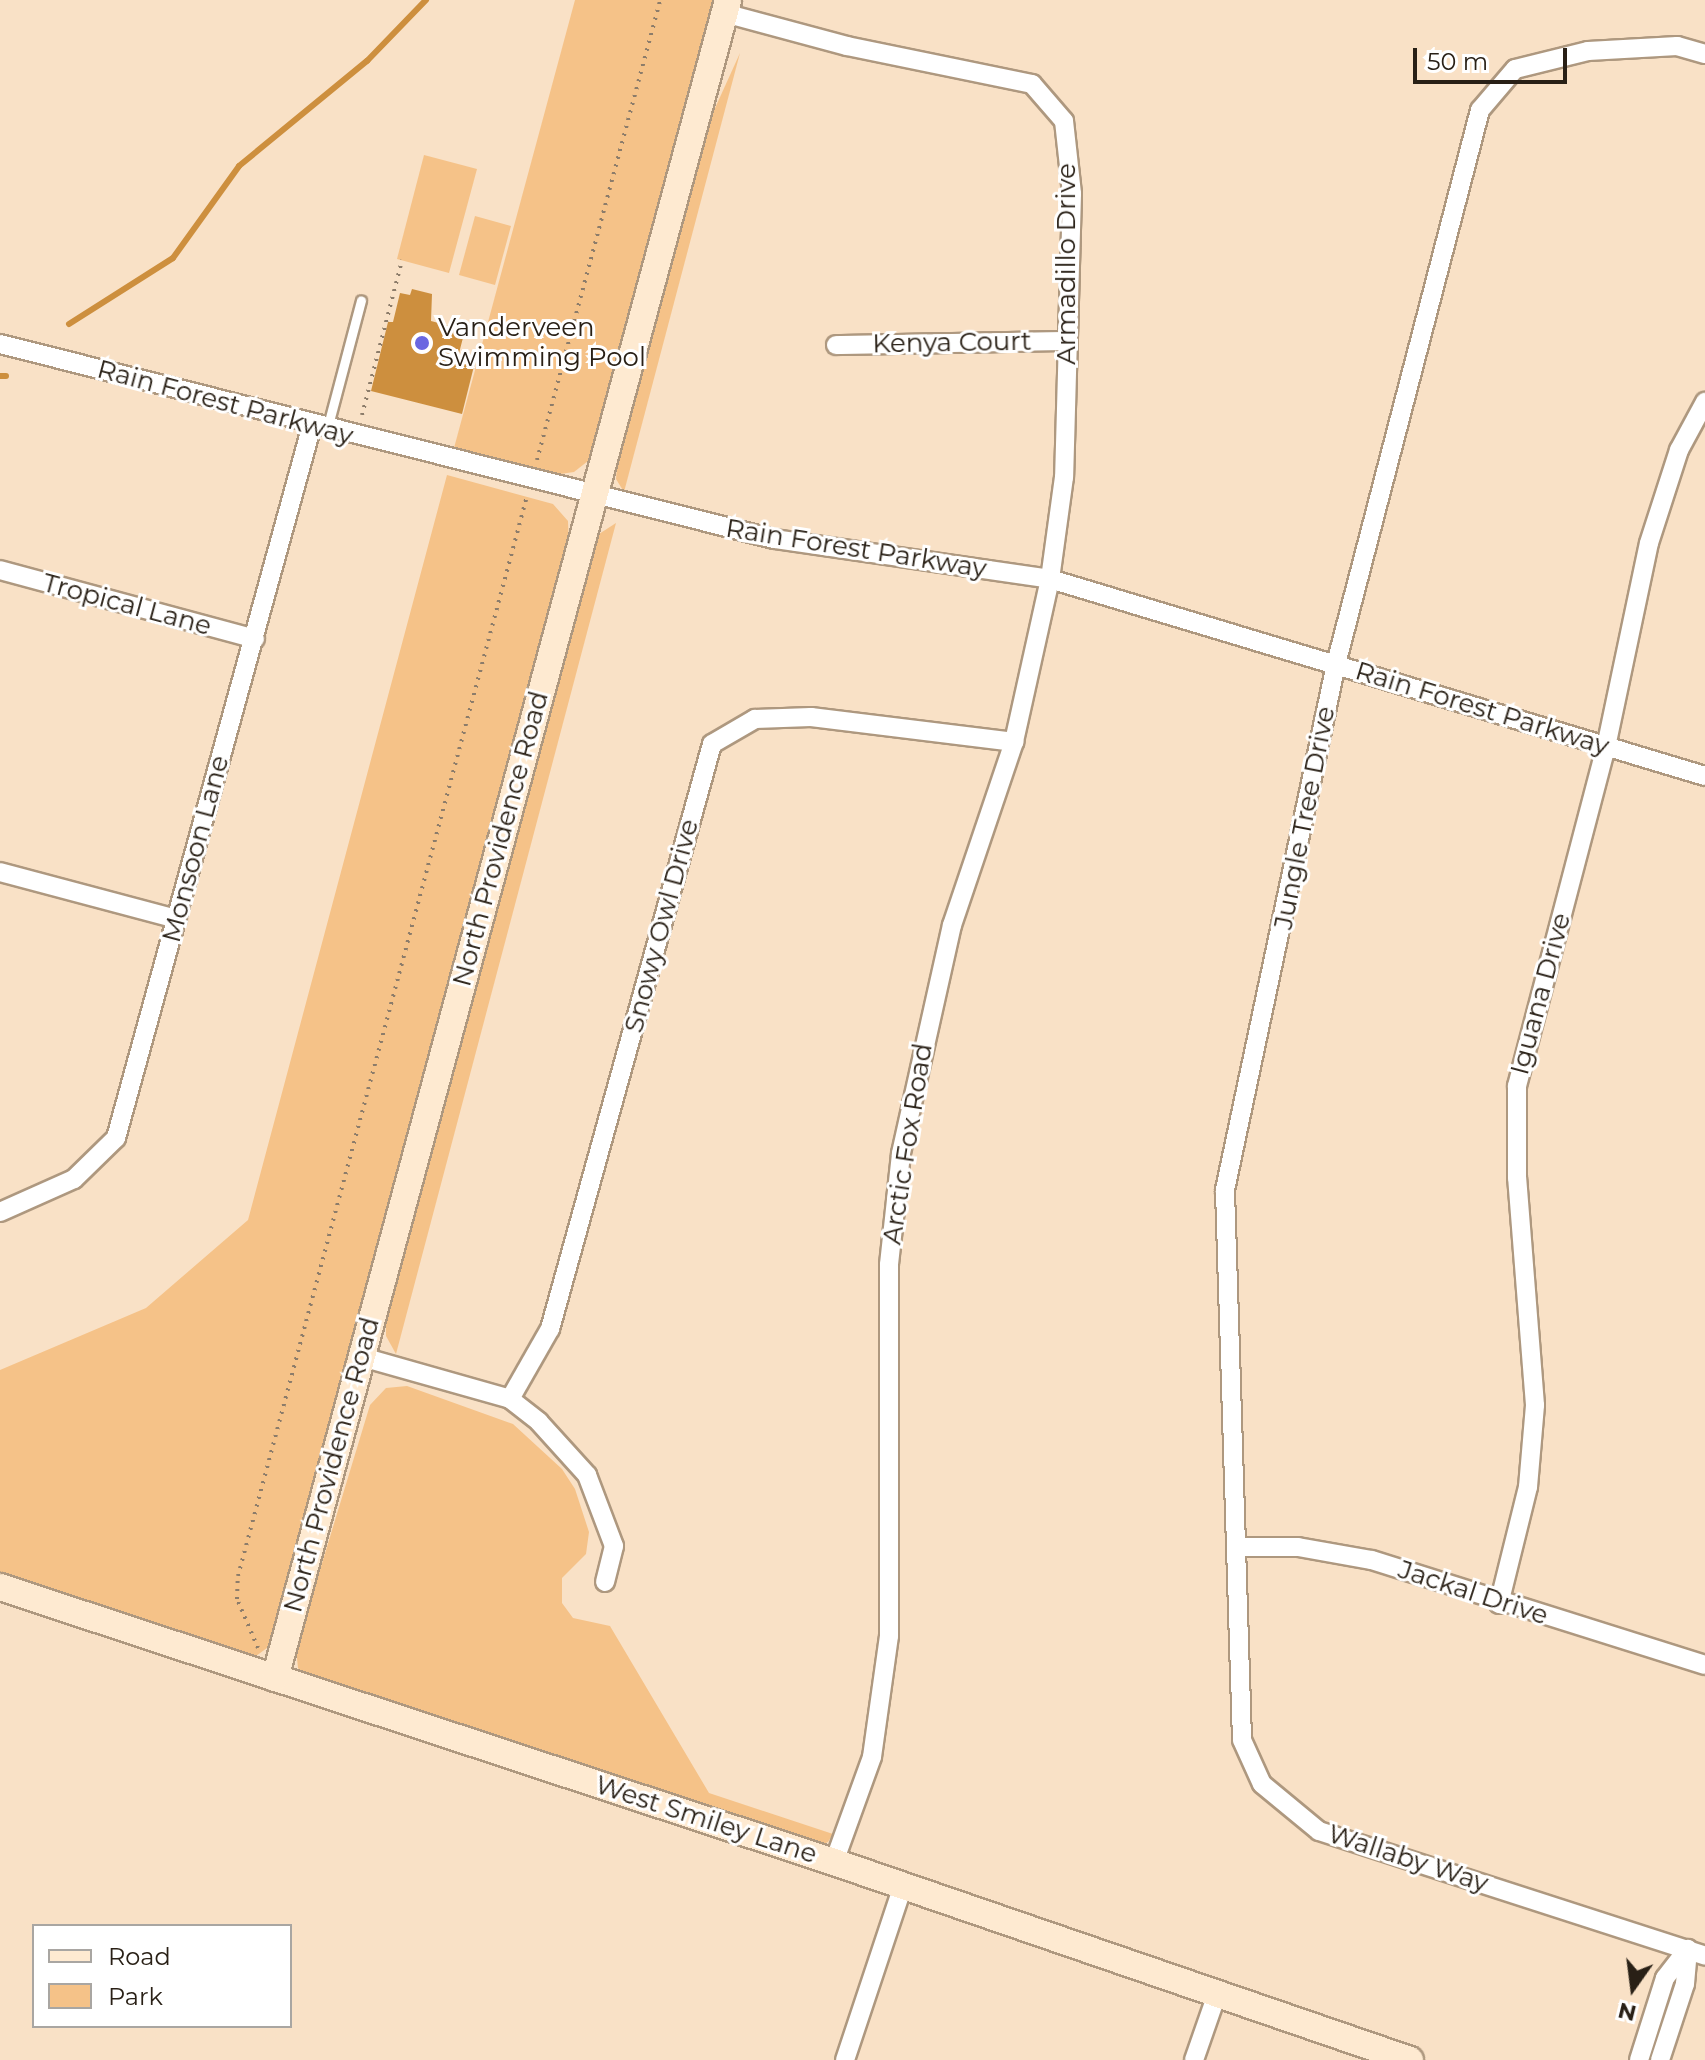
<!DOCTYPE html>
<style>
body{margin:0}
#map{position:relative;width:1705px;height:2060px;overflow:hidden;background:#f9e1c6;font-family:Montserrat,sans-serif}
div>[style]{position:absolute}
.green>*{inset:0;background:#f5c288}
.water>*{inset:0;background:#cd8f3e}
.stream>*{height:6px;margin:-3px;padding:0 3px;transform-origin:3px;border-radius:3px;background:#cd8f3e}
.path>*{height:4px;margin-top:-2px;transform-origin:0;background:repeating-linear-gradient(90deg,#8c7c6a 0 2px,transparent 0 8px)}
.roads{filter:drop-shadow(2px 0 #ae987f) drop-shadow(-2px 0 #ae987f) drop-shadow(0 2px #ae987f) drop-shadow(0 -2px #ae987f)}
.lane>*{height:9px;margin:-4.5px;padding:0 4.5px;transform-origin:4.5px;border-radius:4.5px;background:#fff}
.street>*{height:18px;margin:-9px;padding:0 9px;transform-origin:9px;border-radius:9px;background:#fff}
.secondary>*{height:26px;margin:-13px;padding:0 13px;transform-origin:13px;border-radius:13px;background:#feead1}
.dots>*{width:22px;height:22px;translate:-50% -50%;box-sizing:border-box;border:4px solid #fff;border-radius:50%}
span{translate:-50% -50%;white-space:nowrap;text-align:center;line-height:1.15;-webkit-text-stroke:6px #fff;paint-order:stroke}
.street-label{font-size:26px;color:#292016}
.poi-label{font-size:26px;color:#292016}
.left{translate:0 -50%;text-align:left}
.legend{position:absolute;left:32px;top:1924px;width:260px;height:104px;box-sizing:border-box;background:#fff;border:2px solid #a9a6a2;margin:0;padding:10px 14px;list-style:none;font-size:24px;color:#292016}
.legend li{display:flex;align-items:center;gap:16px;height:40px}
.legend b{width:40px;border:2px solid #a9a6a2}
.north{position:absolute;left:1593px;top:1948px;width:80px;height:80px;-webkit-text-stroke:6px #fff;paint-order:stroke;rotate:194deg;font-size:22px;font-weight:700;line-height:32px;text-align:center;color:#292016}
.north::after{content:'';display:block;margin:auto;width:28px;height:36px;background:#292016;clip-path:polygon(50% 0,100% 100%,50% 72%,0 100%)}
.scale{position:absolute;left:1413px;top:48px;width:154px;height:36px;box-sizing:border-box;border:4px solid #292016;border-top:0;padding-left:10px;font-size:24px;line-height:28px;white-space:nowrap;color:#292016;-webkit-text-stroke:6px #fff;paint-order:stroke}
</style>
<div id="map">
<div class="green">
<i style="clip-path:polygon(575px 0,713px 0,588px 461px,574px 472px,553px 475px,454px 448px)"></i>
<i style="clip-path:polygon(740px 53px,624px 492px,616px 479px,618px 455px,706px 128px)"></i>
<i style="clip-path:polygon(424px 155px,477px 169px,449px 273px,397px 259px)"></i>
<i style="clip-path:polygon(475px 216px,511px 226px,495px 285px,459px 275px)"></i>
<i style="clip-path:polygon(447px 475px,553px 504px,568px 521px,569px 548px,271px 1645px,252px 1659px,0 1573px,0 1370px,146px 1308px,248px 1220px)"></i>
<i style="clip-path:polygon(616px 523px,396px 1354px,386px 1336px,386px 1316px,599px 534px)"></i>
<i style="clip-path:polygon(407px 1386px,513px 1424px,562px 1469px,575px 1489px,589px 1532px,586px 1554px,562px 1578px,562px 1603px,573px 1618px,610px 1626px,709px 1793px,833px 1834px,828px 1842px,821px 1845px,308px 1679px,298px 1668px,296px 1649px,370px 1405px,386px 1388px)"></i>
</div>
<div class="water">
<i style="clip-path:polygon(412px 289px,432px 294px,431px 321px,465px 330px,458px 357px,475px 362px,462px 414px,371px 391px,388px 322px,393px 322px,400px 293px,410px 295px)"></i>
</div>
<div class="stream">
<i style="left:69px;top:324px;width:123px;rotate:-32.4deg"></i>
<i style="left:173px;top:258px;width:113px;rotate:-54.3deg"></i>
<i style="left:239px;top:166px;width:166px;rotate:-39.4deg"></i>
<i style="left:367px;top:61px;width:85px;rotate:-46deg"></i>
<i style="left:0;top:376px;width:6px"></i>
</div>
<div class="path">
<i style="left:362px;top:415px;width:160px;rotate:-75.5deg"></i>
<i style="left:537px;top:460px;width:476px;rotate:-75deg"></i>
<i style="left:258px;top:1648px;width:53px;rotate:-113.2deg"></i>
<i style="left:237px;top:1599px;width:23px;rotate:-88deg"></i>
<i style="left:238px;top:1576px;width:1118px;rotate:-75.02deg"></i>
</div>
<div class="roads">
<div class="lane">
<i style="left:327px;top:429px;width:133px;rotate:-75.2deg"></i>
</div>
<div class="street">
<i style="left:724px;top:13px;width:127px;rotate:15deg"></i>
<i style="left:847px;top:46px;width:189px;rotate:11.6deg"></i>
<i style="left:1032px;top:84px;width:49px;rotate:49.1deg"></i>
<i style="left:1064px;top:121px;width:73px;rotate:83.7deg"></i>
<i style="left:1072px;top:194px;width:283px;rotate:91.6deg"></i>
<i style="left:1064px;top:477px;width:103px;rotate:97.8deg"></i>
<i style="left:1050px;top:579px;width:167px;rotate:102.5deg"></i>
<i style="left:1014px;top:742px;width:193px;rotate:108.7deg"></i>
<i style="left:952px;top:925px;width:235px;rotate:102.6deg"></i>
<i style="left:901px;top:1154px;width:112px;rotate:96.2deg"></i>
<i style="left:889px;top:1265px;width:371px;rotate:90deg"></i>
<i style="left:889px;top:1636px;width:122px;rotate:98deg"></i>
<i style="left:872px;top:1757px;width:112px;rotate:109.9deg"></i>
<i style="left:1705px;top:54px;width:29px;rotate:-164deg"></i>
<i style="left:1677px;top:46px;width:89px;rotate:176.8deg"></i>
<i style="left:1588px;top:51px;width:75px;rotate:166.1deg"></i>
<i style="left:1515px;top:69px;width:54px;rotate:130.5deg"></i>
<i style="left:1480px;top:110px;width:572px;rotate:104.57deg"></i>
<i style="left:1336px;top:664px;width:538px;rotate:101.92deg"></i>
<i style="left:1225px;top:1190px;width:550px;rotate:88.23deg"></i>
<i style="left:1242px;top:1740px;width:48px;rotate:65.6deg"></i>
<i style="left:1262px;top:1784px;width:74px;rotate:39.5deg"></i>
<i style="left:1319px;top:1831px;width:406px;rotate:17.9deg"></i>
<i style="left:0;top:344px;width:798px;rotate:14.14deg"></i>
<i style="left:774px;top:539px;width:279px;rotate:8.2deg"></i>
<i style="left:1050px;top:579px;width:684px;rotate:16.74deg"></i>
<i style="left:836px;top:345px;width:232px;rotate:-1deg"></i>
<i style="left:0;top:570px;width:264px;rotate:15.1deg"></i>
<i style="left:0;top:872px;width:183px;rotate:14.9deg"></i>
<i style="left:0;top:1212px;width:81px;rotate:-24deg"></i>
<i style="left:74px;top:1179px;width:59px;rotate:-44.3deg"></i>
<i style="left:116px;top:1138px;width:739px;rotate:-74.63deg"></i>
<i style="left:362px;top:1357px;width:154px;rotate:15.8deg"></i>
<i style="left:510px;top:1399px;width:37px;rotate:38deg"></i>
<i style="left:539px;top:1422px;width:72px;rotate:47.8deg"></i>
<i style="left:587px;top:1475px;width:76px;rotate:69.2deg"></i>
<i style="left:614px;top:1546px;width:37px;rotate:104deg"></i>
<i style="left:510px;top:1399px;width:81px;rotate:-60.3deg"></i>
<i style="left:550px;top:1329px;width:607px;rotate:-74.52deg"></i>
<i style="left:712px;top:744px;width:50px;rotate:-30.2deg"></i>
<i style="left:755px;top:719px;width:56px;rotate:-2deg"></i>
<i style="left:811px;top:717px;width:205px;rotate:7deg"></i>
<i style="left:1236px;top:1547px;width:62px"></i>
<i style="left:1298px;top:1547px;width:75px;rotate:10deg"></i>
<i style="left:1372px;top:1560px;width:349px;rotate:17.5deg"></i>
<i style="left:1499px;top:1604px;width:121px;rotate:-76.1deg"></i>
<i style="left:1528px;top:1487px;width:82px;rotate:-85.1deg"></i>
<i style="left:1535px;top:1405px;width:228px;rotate:-94.5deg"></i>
<i style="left:1517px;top:1178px;width:92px;rotate:-90deg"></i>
<i style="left:1517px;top:1086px;width:350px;rotate:-75.3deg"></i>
<i style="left:1606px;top:747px;width:208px;rotate:-78.1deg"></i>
<i style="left:1649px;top:543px;width:98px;rotate:-72.1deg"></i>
<i style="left:1679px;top:450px;width:55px;rotate:-61.6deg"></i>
<i style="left:845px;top:2060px;width:183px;rotate:-71.6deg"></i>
<i style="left:1194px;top:2060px;width:70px;rotate:-70.8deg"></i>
<i style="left:1639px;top:2060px;width:86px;rotate:-72.4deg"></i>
<i style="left:1665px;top:1978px;width:37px;rotate:-52deg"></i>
<i style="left:1660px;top:2060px;width:80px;rotate:-71.8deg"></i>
<i style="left:1685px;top:1984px;width:35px;rotate:-85deg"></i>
</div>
<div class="secondary">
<i style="left:0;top:1587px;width:878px;rotate:18.25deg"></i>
<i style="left:834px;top:1862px;width:609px;rotate:18.97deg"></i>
<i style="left:275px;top:1678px;width:1738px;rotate:-74.89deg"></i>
</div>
</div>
<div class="dots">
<i style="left:422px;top:343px;background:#6a67e1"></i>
</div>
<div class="street-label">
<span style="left:1067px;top:264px;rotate:-90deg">Armadillo Drive</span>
<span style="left:952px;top:343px;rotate:-1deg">Kenya Court</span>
<span style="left:225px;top:403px;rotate:15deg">Rain Forest Parkway</span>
<span style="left:856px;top:549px;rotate:9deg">Rain Forest Parkway</span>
<span style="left:127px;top:605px;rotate:15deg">Tropical Lane</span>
<span style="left:1482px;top:709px;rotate:17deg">Rain Forest Parkway</span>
<span style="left:1305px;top:818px;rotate:-79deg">Jungle Tree Drive</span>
<span style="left:501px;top:839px;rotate:-75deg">North Providence Road</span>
<span style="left:196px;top:849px;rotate:-75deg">Monsoon Lane</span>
<span style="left:662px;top:926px;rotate:-75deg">Snowy Owl Drive</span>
<span style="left:1541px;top:994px;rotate:-75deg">Iguana Drive</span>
<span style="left:908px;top:1144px;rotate:-81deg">Arctic Fox Road</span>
<span style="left:332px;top:1465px;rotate:-75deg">North Providence Road</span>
<span style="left:1473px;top:1593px;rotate:18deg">Jackal Drive</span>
<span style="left:706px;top:1820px;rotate:18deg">West Smiley Lane</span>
<span style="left:1408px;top:1859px;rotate:18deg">Wallaby Way</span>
</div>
<div class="poi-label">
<span class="left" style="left:438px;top:343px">Vanderveen<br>Swimming Pool</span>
</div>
<ul class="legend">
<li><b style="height:10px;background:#feead1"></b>Road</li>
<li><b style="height:22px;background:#f5c288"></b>Park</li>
</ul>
<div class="north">N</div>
<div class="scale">50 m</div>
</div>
